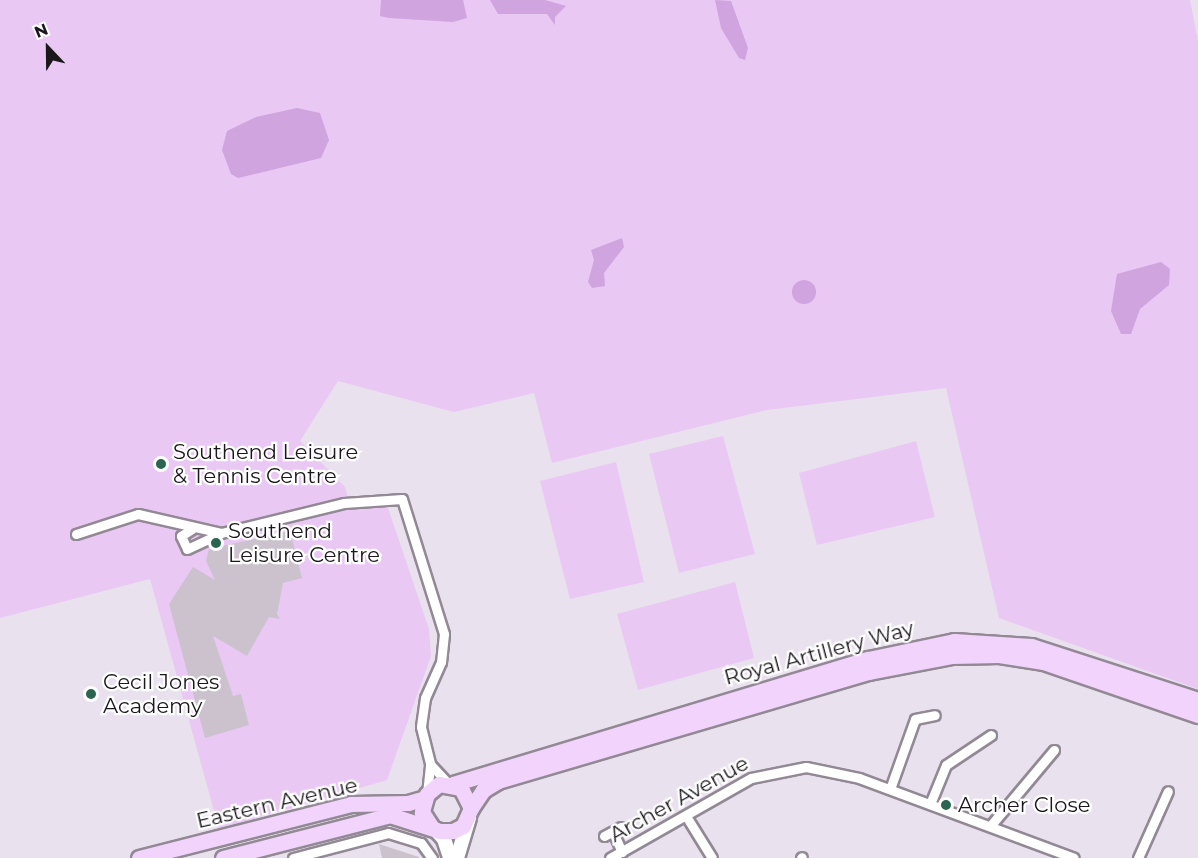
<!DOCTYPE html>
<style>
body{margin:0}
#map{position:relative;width:1198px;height:858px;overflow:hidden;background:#eae1ee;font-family:Montserrat,sans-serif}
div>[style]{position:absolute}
.green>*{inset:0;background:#e9c8f4}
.water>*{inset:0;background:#cfa4df}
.round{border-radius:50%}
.building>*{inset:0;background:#cbc2ce}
.roads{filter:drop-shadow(2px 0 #928995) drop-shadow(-2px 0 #928995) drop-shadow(0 2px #928995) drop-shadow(0 -2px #928995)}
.street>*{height:9px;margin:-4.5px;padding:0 4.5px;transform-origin:4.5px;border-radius:4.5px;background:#fff}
.secondary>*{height:14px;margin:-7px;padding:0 7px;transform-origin:7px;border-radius:7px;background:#fff}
.primary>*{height:15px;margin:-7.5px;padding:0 7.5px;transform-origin:7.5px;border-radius:7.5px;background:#f1d3fc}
.dots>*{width:16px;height:16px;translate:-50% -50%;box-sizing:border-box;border:3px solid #fff;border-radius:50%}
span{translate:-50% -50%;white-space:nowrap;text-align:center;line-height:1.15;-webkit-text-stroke:4.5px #fff;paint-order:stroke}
.poi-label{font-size:21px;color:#1b171c}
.left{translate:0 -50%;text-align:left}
.street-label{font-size:21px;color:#1b171c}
.north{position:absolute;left:18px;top:18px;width:60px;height:60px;-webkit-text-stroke:4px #fff;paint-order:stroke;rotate:338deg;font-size:16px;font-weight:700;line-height:24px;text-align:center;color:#1b171c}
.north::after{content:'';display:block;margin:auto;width:21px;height:27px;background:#1b171c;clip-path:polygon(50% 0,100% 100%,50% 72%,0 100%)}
</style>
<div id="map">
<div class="green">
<i style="clip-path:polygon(0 0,1190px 0,1198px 41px,1198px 689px,999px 618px,946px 388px,767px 410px,552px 463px,534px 393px,454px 412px,338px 381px,300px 441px,345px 487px,351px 508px,388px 508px,429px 629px,431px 656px,387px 780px,219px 829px,150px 579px,0 618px)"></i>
<i style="clip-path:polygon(723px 436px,755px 554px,679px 573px,649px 454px)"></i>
<i style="clip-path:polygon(916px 441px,935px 517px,817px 545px,799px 473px)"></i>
<i style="clip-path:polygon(616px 462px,644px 582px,570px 599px,540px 481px)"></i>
<i style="clip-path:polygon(735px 582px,754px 658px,638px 690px,617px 614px)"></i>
</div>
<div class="water">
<i style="clip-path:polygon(381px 0,463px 0,467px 18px,453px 22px,389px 18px,380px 16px)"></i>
<i style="clip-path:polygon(490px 0,545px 0,566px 6px,555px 17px,555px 25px,547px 14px,498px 14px)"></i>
<i style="clip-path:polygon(715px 0,731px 1px,748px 48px,745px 60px,739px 58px,721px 28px)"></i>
<i style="clip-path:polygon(297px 108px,320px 113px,329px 140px,321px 158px,238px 178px,231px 174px,222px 150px,227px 131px,256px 117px)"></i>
<i style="clip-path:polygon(622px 238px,624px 247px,604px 273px,605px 286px,592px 288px,588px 282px,594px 260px,591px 250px)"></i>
<i style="clip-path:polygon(1161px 262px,1170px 269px,1169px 285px,1140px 309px,1131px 334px,1121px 334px,1111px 311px,1117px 274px)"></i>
<i class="round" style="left:792px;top:280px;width:24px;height:24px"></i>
</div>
<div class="building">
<i style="clip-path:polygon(290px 531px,302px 578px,283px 583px,277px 614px,280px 619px,269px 617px,247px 656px,213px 636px,233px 696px,241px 694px,249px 725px,205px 738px,169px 604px,193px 567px,215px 580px,206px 561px,209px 549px)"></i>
<i style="clip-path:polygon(379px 844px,419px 857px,419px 858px,382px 858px)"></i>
</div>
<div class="roads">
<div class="street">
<i style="left:192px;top:529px;width:13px;rotate:148deg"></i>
<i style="left:181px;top:536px;width:14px;rotate:65deg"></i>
<i style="left:187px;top:549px;width:35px;rotate:-25deg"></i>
<i style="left:76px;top:534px;width:65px;rotate:-17.9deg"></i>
<i style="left:138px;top:514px;width:85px;rotate:12.9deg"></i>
<i style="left:221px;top:533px;width:127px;rotate:-13.7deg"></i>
<i style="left:344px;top:503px;width:58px;rotate:-3.9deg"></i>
<i style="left:402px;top:499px;width:141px;rotate:72.7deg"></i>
<i style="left:444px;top:634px;width:28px;rotate:96deg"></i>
<i style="left:441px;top:662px;width:39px;rotate:114deg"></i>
<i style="left:425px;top:698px;width:29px;rotate:98deg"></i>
<i style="left:421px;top:727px;width:38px;rotate:76deg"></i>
<i style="left:430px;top:764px;width:26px;rotate:47deg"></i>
<i style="left:890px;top:789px;width:74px;rotate:-70.3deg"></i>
<i style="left:915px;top:719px;width:20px;rotate:-11deg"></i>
<i style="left:427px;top:794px;width:30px;rotate:-84deg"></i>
<i style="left:930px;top:804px;width:42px;rotate:-67.7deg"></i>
<i style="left:946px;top:765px;width:54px;rotate:-33.7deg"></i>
<i style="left:686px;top:816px;width:49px;rotate:58.2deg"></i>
<i style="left:991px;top:825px;width:98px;rotate:-50deg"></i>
<i style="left:613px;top:832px;width:22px;rotate:66deg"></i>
<i style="left:604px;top:836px;width:19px;rotate:-28deg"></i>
<i style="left:293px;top:858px;width:98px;rotate:-14.7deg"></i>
<i style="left:388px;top:833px;width:34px;rotate:17deg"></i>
<i style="left:421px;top:843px;width:19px;rotate:54deg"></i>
<i style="left:610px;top:858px;width:162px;rotate:-29.6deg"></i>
<i style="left:751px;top:778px;width:56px;rotate:-11.3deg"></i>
<i style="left:806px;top:767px;width:54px;rotate:11.7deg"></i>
<i style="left:859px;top:778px;width:229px;rotate:20.4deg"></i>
<i style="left:801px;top:858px;width:1px;rotate:-45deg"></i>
<i style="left:1138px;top:858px;width:73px;rotate:-65.9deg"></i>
</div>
<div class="secondary">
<i style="left:435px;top:829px;width:13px;rotate:48deg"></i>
<i style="left:444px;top:839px;width:20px;rotate:72deg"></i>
<i style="left:457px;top:858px;width:42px;rotate:-73.3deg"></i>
</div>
<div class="primary">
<i style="left:453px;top:784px;width:433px;rotate:-16.8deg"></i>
<i style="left:868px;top:659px;width:88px;rotate:-11.8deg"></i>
<i style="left:954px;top:641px;width:77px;rotate:3.7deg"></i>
<i style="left:1031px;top:646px;width:176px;rotate:17.9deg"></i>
<i style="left:471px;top:808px;width:22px;rotate:-56deg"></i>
<i style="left:483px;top:790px;width:17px;rotate:-31deg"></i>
<i style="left:498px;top:781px;width:387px;rotate:-16.4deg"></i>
<i style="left:869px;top:672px;width:85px;rotate:-10.9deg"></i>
<i style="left:952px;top:656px;width:47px;rotate:-1.2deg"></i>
<i style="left:999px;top:655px;width:45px;rotate:9deg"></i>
<i style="left:1043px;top:662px;width:164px;rotate:18.9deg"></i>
<i style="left:139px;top:858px;width:219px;rotate:-14.3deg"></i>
<i style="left:351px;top:804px;width:57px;rotate:-1deg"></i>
<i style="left:408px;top:803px;width:18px;rotate:-16deg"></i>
<i style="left:223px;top:858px;width:172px;rotate:-14.4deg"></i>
<i style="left:390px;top:815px;width:52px;rotate:17.7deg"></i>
<i style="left:440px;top:831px;width:13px"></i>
<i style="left:453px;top:831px;width:11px;rotate:-27deg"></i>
<i style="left:463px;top:826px;width:20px;rotate:-66deg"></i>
<i style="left:471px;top:808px;width:22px;rotate:-117deg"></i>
<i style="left:461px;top:788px;width:22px;rotate:-170deg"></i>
<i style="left:439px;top:784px;width:16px;rotate:140deg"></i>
<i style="left:427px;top:794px;width:19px;rotate:106deg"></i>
<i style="left:422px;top:812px;width:17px;rotate:57deg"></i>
</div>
</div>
<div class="dots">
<i style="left:161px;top:464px;background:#296550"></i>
<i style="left:216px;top:543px;background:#296550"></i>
<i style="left:91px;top:694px;background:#296550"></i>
<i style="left:946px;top:805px;background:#296550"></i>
</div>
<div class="poi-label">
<span class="left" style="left:173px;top:464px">Southend Leisure<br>&amp; Tennis Centre</span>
<span class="left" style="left:228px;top:543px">Southend<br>Leisure Centre</span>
<span class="left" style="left:103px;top:694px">Cecil Jones<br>Academy</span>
<span class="left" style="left:958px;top:805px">Archer Close</span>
</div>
<div class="street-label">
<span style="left:819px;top:653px;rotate:-15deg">Royal Artillery Way</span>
<span style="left:679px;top:799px;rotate:-29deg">Archer Avenue</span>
<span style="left:277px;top:803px;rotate:-13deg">Eastern Avenue</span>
</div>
<div class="north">N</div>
</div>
